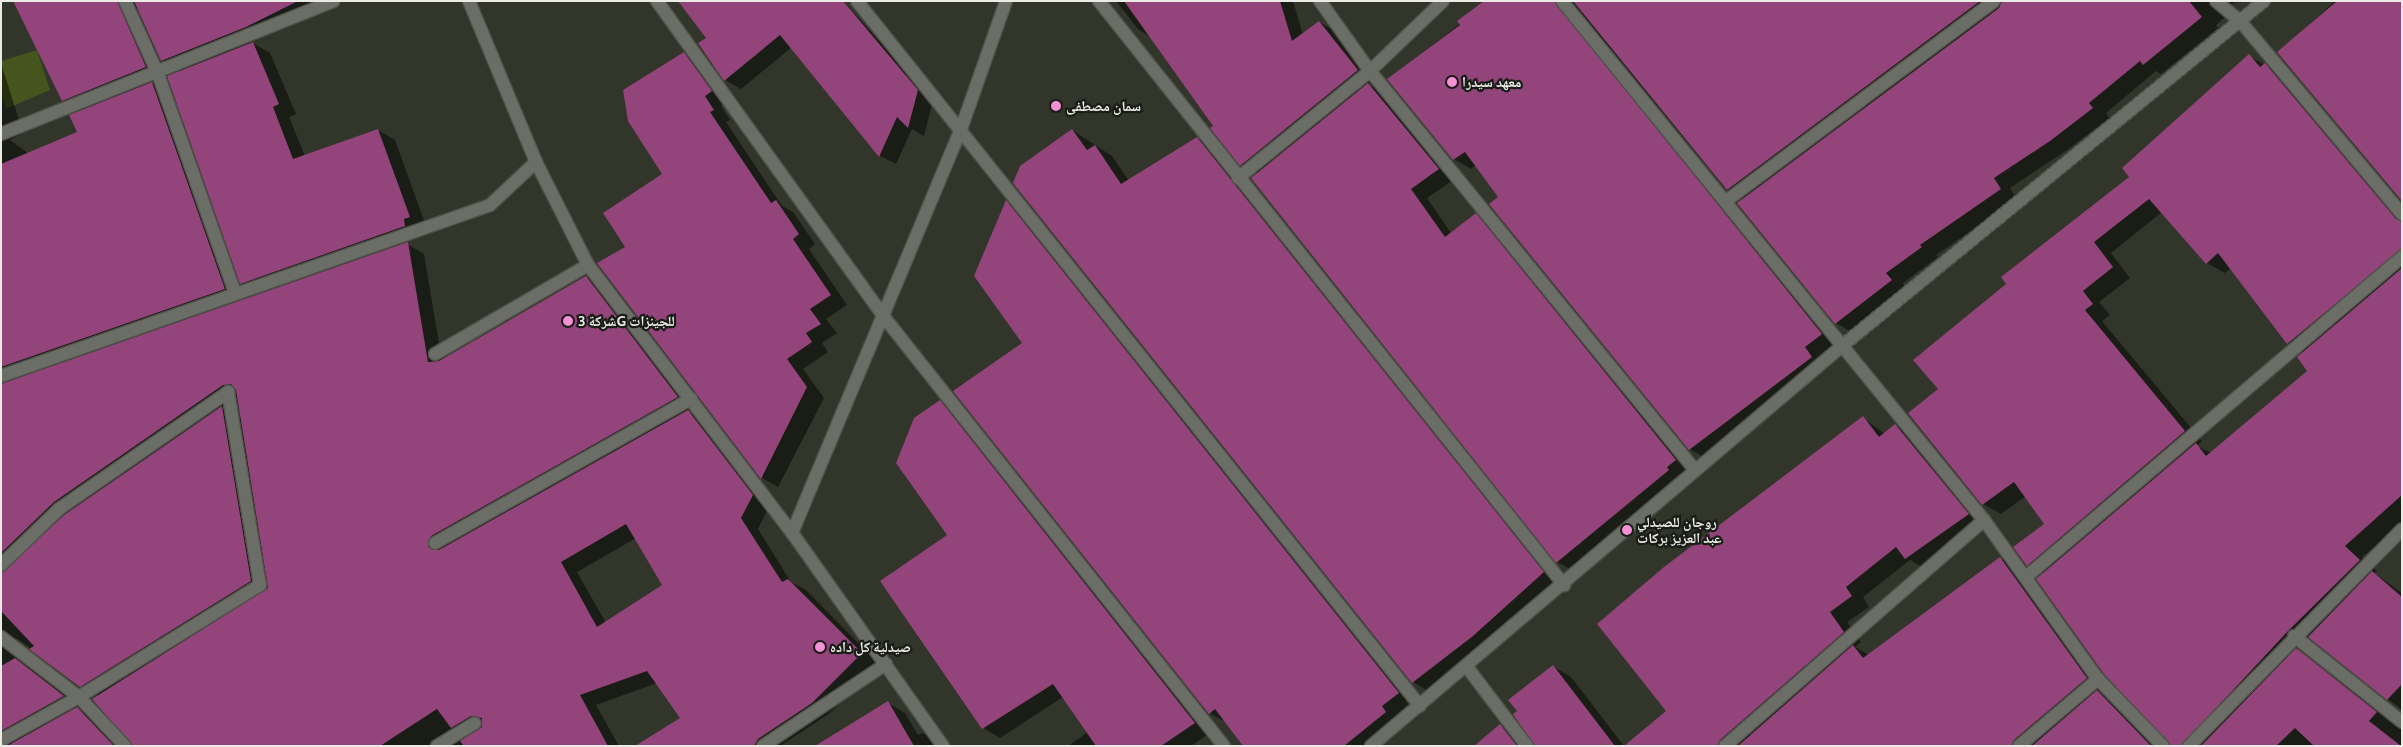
<!DOCTYPE html>
<meta charset="utf-8">
<style>
body{margin:0}
#map{position:relative;width:2403px;height:747px;overflow:hidden;background:#32352a;font-family:Cabin,"Noto Naskh Arabic",sans-serif}
div>[style]{position:absolute}
.green>*{inset:0;background:#46541e}
.shadow>*{inset:0;background:#0007}
.building>*{inset:0;background:#92447b}
.roads{filter:drop-shadow(1px 0 #4f5248) drop-shadow(-1px 0 #4f5248) drop-shadow(0 1px #4f5248) drop-shadow(0 -1px #4f5248)}
.minor>*{height:12px;margin:-6px;padding:0 6px;transform-origin:6px;border-radius:6px;background:#6b6d67}
.tertiary>*{height:12px;margin:-6px;padding:0 6px;transform-origin:6px;border-radius:6px;background:#6b6d67}
.dots>*{width:14px;height:14px;translate:-50% -50%;box-sizing:border-box;border:2px solid #1a1c17;border-radius:50%}
span{translate:-50% -50%;white-space:nowrap;text-align:center;line-height:1.15;-webkit-text-stroke:4.5px #1a1c17;paint-order:stroke}
.poi-label{font-size:14px;color:#e9ebe4;font-weight:700}
.left{translate:0 -50%;text-align:left}
.frame{position:absolute;inset:0;border:2px solid #e9ebe4;pointer-events:none}
</style>
<div id="map">
<div class="green">
<i style="clip-path:polygon(37px 50px,50px 90px,6px 109px,1px 93px,1px 61px)"></i>
</div>
<div class="shadow">
<i style="clip-path:polygon(evenodd,15px 1px,336px 1px,251px 42px,270px 53px,296px 114px,289px 117px,305px 156px,378px 130px,395px 140px,426px 226px,420px 229px,421px 236px,258px 293px,241px 283px,182px 72px,162px 60px,138px 7px,135px 15px,163px 77px,150px 82px,169px 93px,241px 299px,16px 378px,11px 382px,407px 244px,424px 254px,442px 361px,586px 277px,603px 287px,694px 407px,687px 411px,705px 421px,769px 506px,758px 529px,791px 582px,806px 590px,878px 663px,830px 713px,780px 746px,637px 746px,682px 719px,657px 683px,596px 705px,619px 746px,132px 746px,132px 740px,98px 696px,16px 638px,10px 646px,13px 654px,80px 706px,76px 708px,95px 719px,120px 746px,1px 746px,1px 63px,23px 133px,10px 140px,29px 154px,79px 132px,83px 111px,63px 100px,15px 1px,237px 397px,241px 418px,222px 407px,237px 397px,15px 1px,636px 538px,664px 585px,606px 623px,577px 572px,636px 538px)"></i>
<i style="clip-path:polygon(680px 1px,843px 1px,933px 100px,924px 136px,912px 129px,896px 164px,880px 156px,792px 47px,741px 89px,725px 80px,708px 39px)"></i>
<i style="clip-path:polygon(1116px 1px,1293px 1px,1303px 35px,1319px 22px,1335px 31px,1373px 80px,1368px 84px,1385px 94px,1455px 179px,1427px 198px,1451px 233px,1476px 215px,1492px 224px,1692px 469px,1574px 571px,1557px 562px,1258px 174px,1241px 165px,1150px 37px,1138px 29px)"></i>
<i style="clip-path:polygon(1489px 1px,2244px 1px,2227px 5px,2226px 16px,2216px 25px,2218px 28px,2161px 74px,2156px 71px,2106px 113px,2109px 118px,2067px 150px,2010px 188px,2017px 199px,1936px 255px,1938px 257px,1903px 283px,1908px 290px,1853px 333px,1836px 323px,1744px 199px,1727px 190px,1573px 4px,1572px 17px,1838px 344px,1821px 357px,1829px 367px,1707px 459px,1690px 449px,1476px 165px,1471px 169px,1454px 159px,1389px 79px)"></i>
<i style="clip-path:polygon(2335px 1px,2402px 1px,2279px 52px)"></i>
<i style="clip-path:polygon(684px 53px,701px 63px,728px 101px,721px 106px,730px 120px,726px 122px,782px 206px,793px 212px,815px 244px,809px 249px,847px 305px,826px 319px,837px 333px,822px 343px,828px 352px,803px 369px,824px 398px,778px 487px,762px 478px,599px 264px,627px 247px,664px 175px)"></i>
<i style="clip-path:polygon(evenodd,2249px 56px,2282px 75px,2402px 217px,2402px 525px,2362px 557px,2377px 571px,2374px 573px,2402px 593px,2402px 710px,2310px 637px,2297px 650px,2402px 729px,2402px 746px,2170px 746px,2170px 740px,2044px 574px,2028px 565px,2046px 525px,2026px 496px,2001px 514px,1983px 504px,1939px 389px,2008px 284px,2131px 177px,2249px 56px,2162px 212px,2207px 263px,2225px 273px,2231px 268px,2288px 343px,2304px 353px,2309px 371px,2211px 453px,2197px 446px,2202px 441px,2102px 321px,2110px 315px,2099px 302px,2130px 278px,2111px 253px,2162px 212px)"></i>
<i style="clip-path:polygon(1072px 130px,1112px 156px,1129px 181px,1197px 138px,1213px 148px,1560px 582px,1430px 692px,1413px 682px)"></i>
<i style="clip-path:polygon(1006px 202px,1022px 211px,1415px 703px,1372px 746px,1243px 746px,1226px 722px,1209px 713px,1024px 343px)"></i>
<i style="clip-path:polygon(940px 402px,956px 411px,1211px 732px,1191px 746px,1068px 746px,1088px 732px,1063px 697px,1000px 738px,983px 728px,949px 535px)"></i>
<i style="clip-path:polygon(1863px 418px,1885px 434px,1895px 425px,1913px 435px,1986px 525px,1924px 568px,1910px 560px,1863px 597px,1869px 607px,1847px 622px,1861px 642px,1855px 647px,1869px 655px,2000px 558px,2018px 569px,2104px 688px,2099px 692px,2115px 702px,2158px 746px,1626px 746px,1668px 712px)"></i>
<i style="clip-path:polygon(1554px 667px,1571px 677px,1624px 746px,1534px 746px)"></i>
<i style="clip-path:polygon(888px 703px,905px 713px,918px 735px,923px 733px,942px 746px,818px 746px)"></i>
<i style="clip-path:polygon(1501px 726px,1518px 736px,1526px 746px,1475px 746px)"></i>
</div>
<div class="building">
<i style="clip-path:polygon(13px 1px,117px 1px,146px 67px,62px 101px)"></i>
<i style="clip-path:polygon(134px 1px,298px 1px,246px 27px,161px 61px)"></i>
<i style="clip-path:polygon(678px 1px,843px 1px,918px 90px,908px 128px,897px 117px,879px 157px,780px 35px,724px 81px,698px 43px,706px 38px)"></i>
<i style="clip-path:polygon(1124px 1px,1280px 1px,1292px 41px,1319px 21px,1358px 70px,1240px 166px,1210px 128px,1213px 126px)"></i>
<i style="clip-path:polygon(1484px 1px,1554px 1px,1822px 334px,1805px 347px,1812px 357px,1689px 450px,1489px 204px,1498px 197px,1465px 152px,1453px 160px,1387px 79px,1460px 25px,1457px 21px)"></i>
<i style="clip-path:polygon(1573px 1px,1980px 1px,1727px 190px)"></i>
<i style="clip-path:polygon(2002px 1px,2189px 1px,2202px 17px,2143px 65px,2140px 61px,2089px 103px,2093px 108px,2050px 141px,1994px 178px,2001px 189px,1920px 245px,1922px 247px,1886px 273px,1892px 280px,1835px 324px,1737px 203px,1999px 8px)"></i>
<i style="clip-path:polygon(2337px 1px,2402px 1px,2402px 201px,2277px 52px)"></i>
<i style="clip-path:polygon(253px 42px,279px 104px,273px 107px,293px 159px,378px 129px,410px 217px,404px 219px,405px 226px,240px 284px,167px 76px)"></i>
<i style="clip-path:polygon(684px 52px,712px 91px,705px 96px,714px 110px,710px 112px,771px 203px,776px 200px,799px 234px,793px 239px,831px 295px,810px 309px,821px 324px,806px 333px,812px 342px,787px 359px,807px 387px,761px 479px,597px 263px,625px 247px,603px 213px,662px 174px,628px 121px,623px 90px)"></i>
<i style="clip-path:polygon(2249px 54px,2260px 67px,2265px 63px,2396px 219px,2402px 222px,2402px 249px,2287px 344px,2218px 253px,2206px 264px,2149px 199px,2094px 242px,2113px 267px,2083px 291px,2093px 304px,2085px 310px,2185px 431px,2027px 566px,2013px 547px,2044px 524px,2014px 482px,1982px 505px,1908px 413px,1938px 389px,1913px 360px,2006px 284px,2001px 277px,2129px 177px,2122px 168px)"></i>
<i style="clip-path:polygon(152px 82px,225px 289px,1px 367px,1px 164px,77px 132px,69px 115px)"></i>
<i style="clip-path:polygon(1368px 83px,1439px 169px,1411px 189px,1445px 237px,1476px 213px,1676px 460px,1667px 467px,1669px 470px,1556px 563px,1251px 178px)"></i>
<i style="clip-path:polygon(1072px 129px,1087px 150px,1095px 145px,1121px 184px,1197px 137px,1544px 572px,1473px 636px,1412px 683px,1013px 183px,1020px 166px)"></i>
<i style="clip-path:polygon(1006px 200px,1399px 693px,1382px 706px,1386px 712px,1344px 746px,1243px 746px,1215px 709px,1209px 714px,953px 391px,1022px 343px,974px 276px)"></i>
<i style="clip-path:polygon(evenodd,408px 242px,428px 362px,439px 361px,586px 276px,678px 397px,431px 536px,428px 547px,439px 550px,688px 410px,753px 495px,741px 518px,782px 582px,788px 579px,862px 653px,812px 703px,758px 739px,754px 746px,635px 746px,680px 718px,647px 671px,580px 695px,608px 746px,464px 746px,460px 741px,482px 727px,482px 718px,471px 716px,451px 728px,437px 709px,380px 746px,133px 746px,92px 699px,268px 588px,236px 390px,231px 384px,223px 385px,54px 502px,1px 553px,1px 384px,408px 242px,626px 524px,662px 585px,597px 627px,561px 562px,626px 524px)"></i>
<i style="clip-path:polygon(2402px 268px,2402px 495px,2345px 546px,2360px 560px,2288px 631px,2181px 746px,2171px 746px,2104px 674px,2036px 579px,2196px 443px,2206px 456px,2307px 371px,2297px 357px)"></i>
<i style="clip-path:polygon(940px 400px,1195px 723px,1161px 746px,1096px 746px,1053px 684px,982px 729px,880px 581px,947px 535px,896px 463px,914px 418px)"></i>
<i style="clip-path:polygon(222px 406px,251px 581px,80px 687px,29px 649px,34px 646px,1px 611px,1px 573px,64px 515px)"></i>
<i style="clip-path:polygon(1863px 416px,1879px 437px,1895px 424px,1969px 514px,1905px 559px,1896px 547px,1846px 587px,1852px 596px,1830px 612px,1844px 632px,1720px 740px,1717px 746px,1624px 746px,1666px 711px,1597px 624px,1664px 567px)"></i>
<i style="clip-path:polygon(2000px 557px,2087px 678px,2014px 740px,2011px 746px,1738px 746px,1853px 645px,1863px 658px)"></i>
<i style="clip-path:polygon(2372px 571px,2402px 597px,2402px 684px,2387px 700px,2308px 637px)"></i>
<i style="clip-path:polygon(2296px 648px,2377px 712px,2369px 721px,2401px 746px,2314px 746px,2295px 728px,2276px 746px,2201px 746px)"></i>
<i style="clip-path:polygon(15px 658px,64px 696px,1px 731px,1px 666px)"></i>
<i style="clip-path:polygon(1553px 665px,1615px 746px,1535px 746px,1513px 714px,1517px 711px,1508px 700px)"></i>
<i style="clip-path:polygon(2097px 690px,2151px 746px,2032px 746px)"></i>
<i style="clip-path:polygon(888px 701px,914px 746px,815px 746px)"></i>
<i style="clip-path:polygon(77px 707px,114px 746px,7px 746px)"></i>
<i style="clip-path:polygon(1500px 724px,1517px 746px,1474px 746px)"></i>
</div>
<div class="roads">
<div class="minor">
<i style="left:125px;top:1px;width:80px;rotate:65.7deg"></i>
<i style="left:158px;top:74px;width:232px;rotate:70.6deg"></i>
<i style="left:469px;top:1px;width:174px;rotate:67.4deg"></i>
<i style="left:536px;top:162px;width:115px;rotate:63.2deg"></i>
<i style="left:588px;top:265px;width:337px;rotate:52.7deg"></i>
<i style="left:657px;top:1px;width:389px;rotate:54.3deg"></i>
<i style="left:884px;top:317px;width:547px;rotate:51.6deg"></i>
<i style="left:857px;top:1px;width:902px;rotate:51.39deg"></i>
<i style="left:1099px;top:1px;width:747px;rotate:51.47deg"></i>
<i style="left:1320px;top:1px;width:86px;rotate:54.5deg"></i>
<i style="left:1370px;top:71px;width:515px;rotate:50.84deg"></i>
<i style="left:1562px;top:1px;width:669px;rotate:50.89deg"></i>
<i style="left:1984px;top:520px;width:196px;rotate:54.4deg"></i>
<i style="left:2098px;top:679px;width:93px;rotate:45.9deg"></i>
<i style="left:2216px;top:1px;width:31px;rotate:40deg"></i>
<i style="left:2240px;top:21px;width:252px;rotate:50deg"></i>
<i style="left:1px;top:134px;width:358px;rotate:-21.8deg"></i>
<i style="left:1238px;top:178px;width:170px;rotate:-39deg"></i>
<i style="left:1370px;top:71px;width:101px;rotate:-43.8deg"></i>
<i style="left:1726px;top:201px;width:334px;rotate:-36.7deg"></i>
<i style="left:435px;top:354px;width:177px;rotate:-30.2deg"></i>
<i style="left:1px;top:376px;width:518px;rotate:-19.27deg"></i>
<i style="left:490px;top:205px;width:63px;rotate:-43.1deg"></i>
<i style="left:435px;top:543px;width:294px;rotate:-29.4deg"></i>
<i style="left:1px;top:565px;width:81px;rotate:-44deg"></i>
<i style="left:59px;top:509px;width:206px;rotate:-34.7deg"></i>
<i style="left:228px;top:392px;width:196px;rotate:80.6deg"></i>
<i style="left:260px;top:585px;width:213px;rotate:148.3deg"></i>
<i style="left:79px;top:697px;width:89px;rotate:151.1deg"></i>
<i style="left:2026px;top:577px;width:494px;rotate:-40.4deg"></i>
<i style="left:2294px;top:636px;width:138px;rotate:38.5deg"></i>
<i style="left:1px;top:637px;width:98px;rotate:37.6deg"></i>
<i style="left:79px;top:697px;width:67px;rotate:46.8deg"></i>
<i style="left:1467px;top:667px;width:99px;rotate:52.8deg"></i>
<i style="left:437px;top:746px;width:44px;rotate:-31.2deg"></i>
<i style="left:763px;top:746px;width:148px;rotate:-33.7deg"></i>
<i style="left:1371px;top:746px;width:618px;rotate:-40.34deg"></i>
<i style="left:1842px;top:346px;width:545px;rotate:-39.27deg"></i>
<i style="left:1725px;top:746px;width:344px;rotate:-41.1deg"></i>
<i style="left:2019px;top:746px;width:104px;rotate:-40.3deg"></i>
<i style="left:2189px;top:746px;width:304px;rotate:-45.5deg"></i>
</div>
<div class="tertiary">
<i style="left:943px;top:746px;width:261px;rotate:-125.3deg"></i>
<i style="left:792px;top:533px;width:438px;rotate:-67.3deg"></i>
<i style="left:961px;top:129px;width:136px;rotate:-70.6deg"></i>
</div>
</div>
<div class="dots">
<i style="left:1452px;top:82px;background:#f491d4"></i>
<i style="left:1056px;top:106px;background:#f491d4"></i>
<i style="left:568px;top:321px;background:#f491d4"></i>
<i style="left:1627px;top:530px;background:#f491d4"></i>
<i style="left:820px;top:647px;background:#f491d4"></i>
</div>
<div class="poi-label">
<span class="left" style="left:1462px;top:82px">معهد سيدرا</span>
<span class="left" style="left:1066px;top:106px">سمان مصطفى</span>
<span class="left" style="left:578px;top:321px">شركة 3G للجينزات</span>
<span class="left" style="left:1637px;top:530px">روجان للصيدلي<br>عبد العزيز بركات</span>
<span class="left" style="left:830px;top:647px">صيدلية كل داده</span>
</div>
<div class="frame"></div>
</div>
